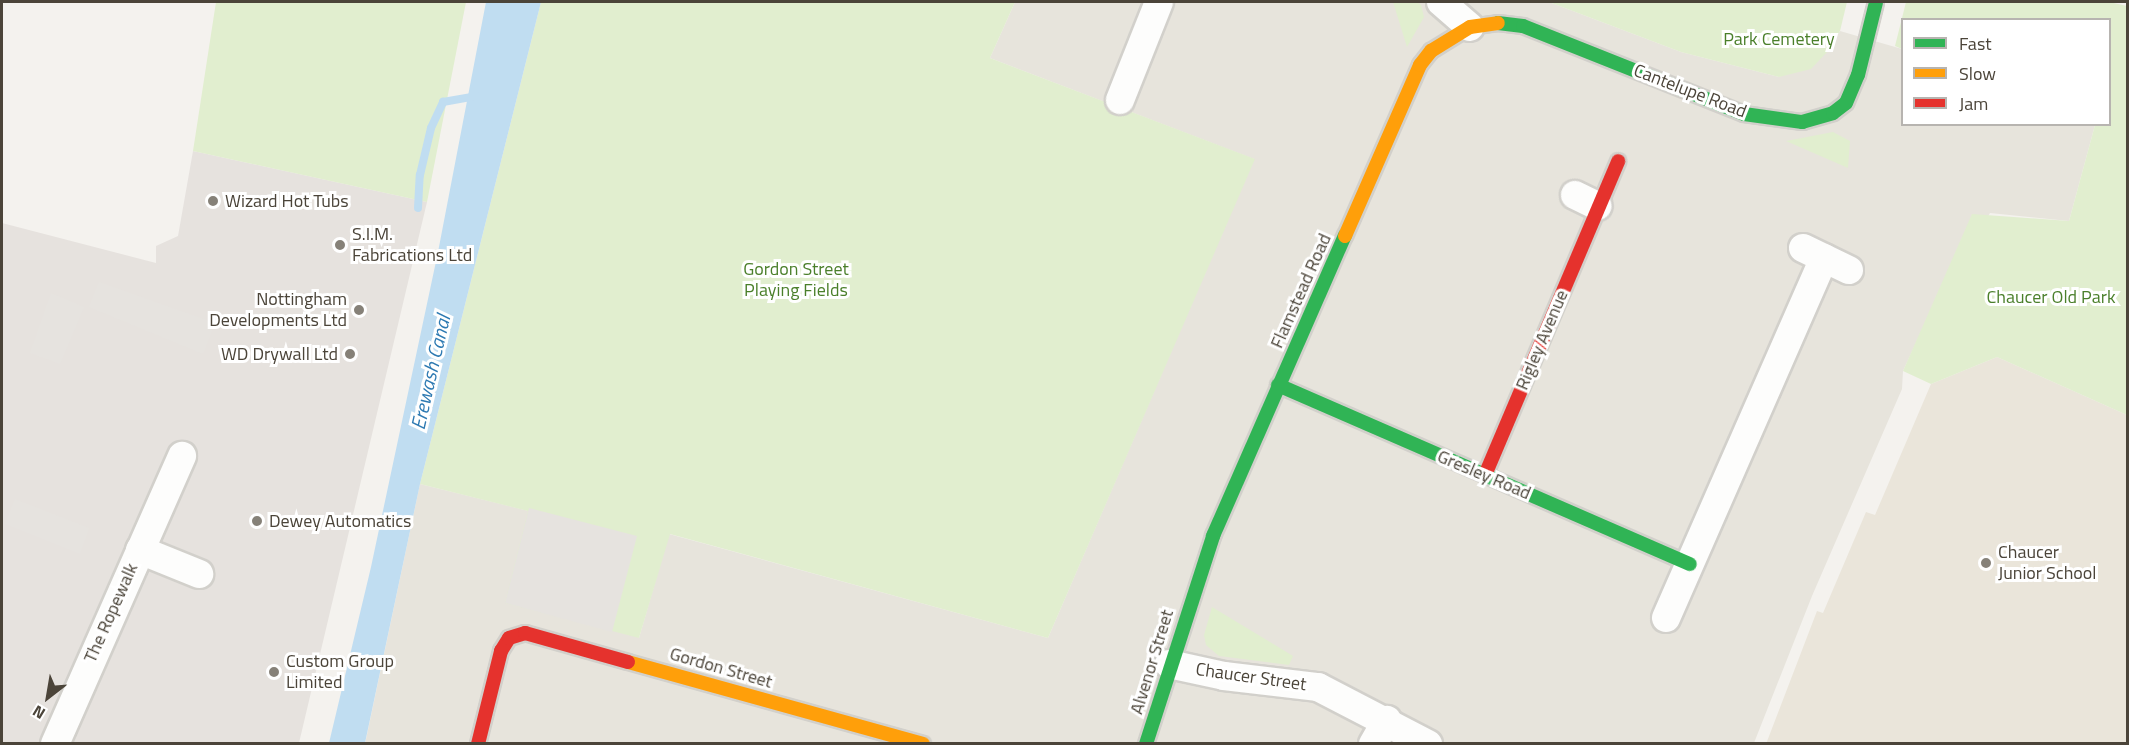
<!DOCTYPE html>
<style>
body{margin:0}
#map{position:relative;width:2129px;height:745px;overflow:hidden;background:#f4f2ee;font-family:"Titillium Web",sans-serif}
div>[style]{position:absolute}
.residential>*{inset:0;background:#e7e4dc}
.industrial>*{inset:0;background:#e6e2de}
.education>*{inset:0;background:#eae5da}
.green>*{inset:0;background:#e1eecf}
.parking>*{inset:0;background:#e6e3df}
.water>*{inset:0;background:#c0ddf1}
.stream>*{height:8px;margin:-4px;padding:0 4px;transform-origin:4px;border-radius:4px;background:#c0ddf1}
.roads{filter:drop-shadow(2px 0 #d2d0cb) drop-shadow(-2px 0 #d2d0cb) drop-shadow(0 2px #d2d0cb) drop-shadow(0 -2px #d2d0cb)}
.street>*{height:28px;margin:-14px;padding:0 14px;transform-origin:14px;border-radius:14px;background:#fdfdfc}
.fast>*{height:14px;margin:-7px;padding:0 7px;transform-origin:7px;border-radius:7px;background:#30b455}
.slow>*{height:14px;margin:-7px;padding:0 7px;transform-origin:7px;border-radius:7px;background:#ff9f0a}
.jam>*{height:14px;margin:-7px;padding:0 7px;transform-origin:7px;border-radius:7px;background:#e5322d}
.dots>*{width:16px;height:16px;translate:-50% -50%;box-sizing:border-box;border:3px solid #fff;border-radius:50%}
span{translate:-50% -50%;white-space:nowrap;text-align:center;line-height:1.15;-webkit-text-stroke:6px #fff;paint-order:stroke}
.park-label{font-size:18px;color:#4a7f2a}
.street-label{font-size:18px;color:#4b4439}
.poi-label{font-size:18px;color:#4b4439}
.left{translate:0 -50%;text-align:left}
.right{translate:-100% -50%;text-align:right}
.water-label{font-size:20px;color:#2e7ab2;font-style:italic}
.frame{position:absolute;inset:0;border:3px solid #4b4439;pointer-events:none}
.legend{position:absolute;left:1901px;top:18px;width:210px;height:108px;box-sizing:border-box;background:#fff;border:2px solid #b7b4b0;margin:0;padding:8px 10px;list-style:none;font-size:18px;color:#4b4439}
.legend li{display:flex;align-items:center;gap:12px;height:30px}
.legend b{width:30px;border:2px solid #b7b4b0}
.north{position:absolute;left:18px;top:667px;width:60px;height:60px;-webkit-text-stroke:4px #fff;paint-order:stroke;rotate:211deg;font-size:16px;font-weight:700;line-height:24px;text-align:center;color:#4b4439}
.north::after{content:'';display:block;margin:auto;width:21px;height:27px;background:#4b4439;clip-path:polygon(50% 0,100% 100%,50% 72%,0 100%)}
</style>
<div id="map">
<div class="residential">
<i style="clip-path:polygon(1015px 2px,1549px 2px,1681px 52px,1779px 77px,1828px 51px,1840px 31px,1902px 49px,1902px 124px,2095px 125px,2069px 221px,1990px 213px,1925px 323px,1903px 371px,1902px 389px,1812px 596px,1754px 743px,365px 744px,420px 484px,529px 511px,639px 638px,669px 534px,1048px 638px,1254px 159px,990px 58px)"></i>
</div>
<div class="industrial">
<i style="clip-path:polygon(193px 151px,427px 202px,299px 743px,2px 743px,2px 223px,156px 263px,156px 246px,178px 236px)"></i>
</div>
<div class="education">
<i style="clip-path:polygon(1997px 357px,2127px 415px,2127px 743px,1766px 744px,1817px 611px,1823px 613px,1866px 512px,1875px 515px,1931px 384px)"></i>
</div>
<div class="green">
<i style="clip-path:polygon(216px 2px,466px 2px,427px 202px,193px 151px)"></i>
<i style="clip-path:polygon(541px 2px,1015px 2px,990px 58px,1255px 159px,1048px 638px,670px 534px,639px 638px,505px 603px,528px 511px,420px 484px)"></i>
<i style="clip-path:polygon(1393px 2px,1417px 2px,1421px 5px,1424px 17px,1407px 47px)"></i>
<i style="clip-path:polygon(1549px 2px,1847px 2px,1840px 31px,1828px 51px,1811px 69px,1779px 77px,1681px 52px)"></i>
<i style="clip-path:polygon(1906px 2px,2109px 2px,2127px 6px,2127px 415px,1997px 357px,1931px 384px,1903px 371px,1972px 214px,2069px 221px,2095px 125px,2110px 124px,2110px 20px,1902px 20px,1902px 49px,1895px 46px)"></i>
<i style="clip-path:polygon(1833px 132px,1850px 141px,1848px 168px,1786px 141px)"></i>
<i style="clip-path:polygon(1212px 607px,1293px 656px,1289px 665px,1219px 656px,1206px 645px,1204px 635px)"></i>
</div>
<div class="parking">
<i style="clip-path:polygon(99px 282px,215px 323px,203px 354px,89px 307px)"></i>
<i style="clip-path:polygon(51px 293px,84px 307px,60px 364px,30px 353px)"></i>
<i style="clip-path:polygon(15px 499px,89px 528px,80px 554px,5px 524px)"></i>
<i style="clip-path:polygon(529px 508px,637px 536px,612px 632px,505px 603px)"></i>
</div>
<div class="water">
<i style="clip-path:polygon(486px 2px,541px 2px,420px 484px,365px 743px,329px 743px,371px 567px,438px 252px)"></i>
</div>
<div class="stream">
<i style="left:418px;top:208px;width:33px;rotate:-87deg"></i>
<i style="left:420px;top:175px;width:48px;rotate:-76.8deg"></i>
<i style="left:431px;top:128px;width:29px;rotate:-65deg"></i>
<i style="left:443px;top:102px;width:35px;rotate:-10deg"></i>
</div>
<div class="roads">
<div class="street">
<i style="left:1441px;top:2px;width:38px;rotate:41deg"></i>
<i style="left:1120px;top:100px;width:105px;rotate:-68.3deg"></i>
<i style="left:1575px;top:195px;width:25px;rotate:26deg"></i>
<i style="left:1803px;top:248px;width:51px;rotate:25.6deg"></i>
<i style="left:140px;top:550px;width:64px;rotate:22.1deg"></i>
<i style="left:1666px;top:618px;width:393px;rotate:-66.3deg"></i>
<i style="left:1169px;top:664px;width:56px;rotate:12.3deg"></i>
<i style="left:1224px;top:676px;width:95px;rotate:6.7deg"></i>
<i style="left:1318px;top:687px;width:124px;rotate:27.4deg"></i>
<i style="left:55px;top:744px;width:315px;rotate:-66.2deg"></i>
<i style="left:1373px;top:744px;width:28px;rotate:-60deg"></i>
</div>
<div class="fast">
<i style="left:1498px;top:23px;width:25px;rotate:7deg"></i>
<i style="left:1523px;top:26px;width:238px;rotate:21.7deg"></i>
<i style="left:1744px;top:114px;width:59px;rotate:7.9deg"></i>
<i style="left:1802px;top:122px;width:32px;rotate:-16deg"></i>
<i style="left:1833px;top:113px;width:16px;rotate:-38deg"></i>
<i style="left:1846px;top:103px;width:30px;rotate:-67deg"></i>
<i style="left:1858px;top:75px;width:75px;rotate:-76.1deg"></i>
<i style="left:1278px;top:385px;width:449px;rotate:23.5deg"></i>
<i style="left:1146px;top:744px;width:219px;rotate:-72.1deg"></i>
<i style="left:1213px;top:536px;width:328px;rotate:-66.3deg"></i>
</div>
<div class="slow">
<i style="left:1345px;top:236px;width:187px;rotate:-66.3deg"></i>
<i style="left:1420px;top:65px;width:18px;rotate:-52deg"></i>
<i style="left:1431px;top:51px;width:46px;rotate:-31.6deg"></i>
<i style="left:1470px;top:27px;width:28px;rotate:-8deg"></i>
<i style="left:628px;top:662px;width:306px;rotate:15.5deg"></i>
</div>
<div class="jam">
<i style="left:1485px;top:475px;width:341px;rotate:-67deg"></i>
<i style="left:478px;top:744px;width:96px;rotate:-76.1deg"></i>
<i style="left:501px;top:651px;width:15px;rotate:-58deg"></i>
<i style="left:509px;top:638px;width:17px;rotate:-17deg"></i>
<i style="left:525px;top:633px;width:107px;rotate:15.7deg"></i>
</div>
</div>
<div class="dots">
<i style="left:213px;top:201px;background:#868178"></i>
<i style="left:340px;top:245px;background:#868178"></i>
<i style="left:359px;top:310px;background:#868178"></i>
<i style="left:350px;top:354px;background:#868178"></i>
<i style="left:257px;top:521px;background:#868178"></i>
<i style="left:1986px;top:563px;background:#868178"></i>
<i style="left:274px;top:672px;background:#868178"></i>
</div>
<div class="park-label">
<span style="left:1779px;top:39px">Park Cemetery</span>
<span style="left:796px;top:280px">Gordon Street<br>Playing Fields</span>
<span style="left:2051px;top:297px">Chaucer Old Park</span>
</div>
<div class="street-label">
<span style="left:1690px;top:91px;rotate:21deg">Cantelupe Road</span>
<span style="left:1301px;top:291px;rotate:-66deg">Flamstead Road</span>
<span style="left:1542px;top:340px;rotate:-67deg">Rigley Avenue</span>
<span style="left:1484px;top:475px;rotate:23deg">Gresley Road</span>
<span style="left:111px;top:613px;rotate:-66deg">The Ropewalk</span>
<span style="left:1152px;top:662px;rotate:-73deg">Alvenor Street</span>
<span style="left:721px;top:668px;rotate:16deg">Gordon Street</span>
<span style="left:1251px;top:677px;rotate:8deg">Chaucer Street</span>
</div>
<div class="poi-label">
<span class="left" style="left:225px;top:201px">Wizard Hot Tubs</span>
<span class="left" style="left:352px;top:245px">S.I.M.<br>Fabrications Ltd</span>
<span class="right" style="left:347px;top:310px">Nottingham<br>Developments Ltd</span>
<span class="right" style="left:338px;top:354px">WD Drywall Ltd</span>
<span class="left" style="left:269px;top:521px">Dewey Automatics</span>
<span class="left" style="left:1998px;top:563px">Chaucer<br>Junior School</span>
<span class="left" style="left:286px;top:672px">Custom Group<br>Limited</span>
</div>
<div class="water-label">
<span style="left:430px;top:372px;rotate:-77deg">Erewash Canal</span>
</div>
<div class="frame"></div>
<ul class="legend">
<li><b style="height:8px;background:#30b455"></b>Fast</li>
<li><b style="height:8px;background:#ff9f0a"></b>Slow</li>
<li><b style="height:8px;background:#e5322d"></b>Jam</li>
</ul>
<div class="north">N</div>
</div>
